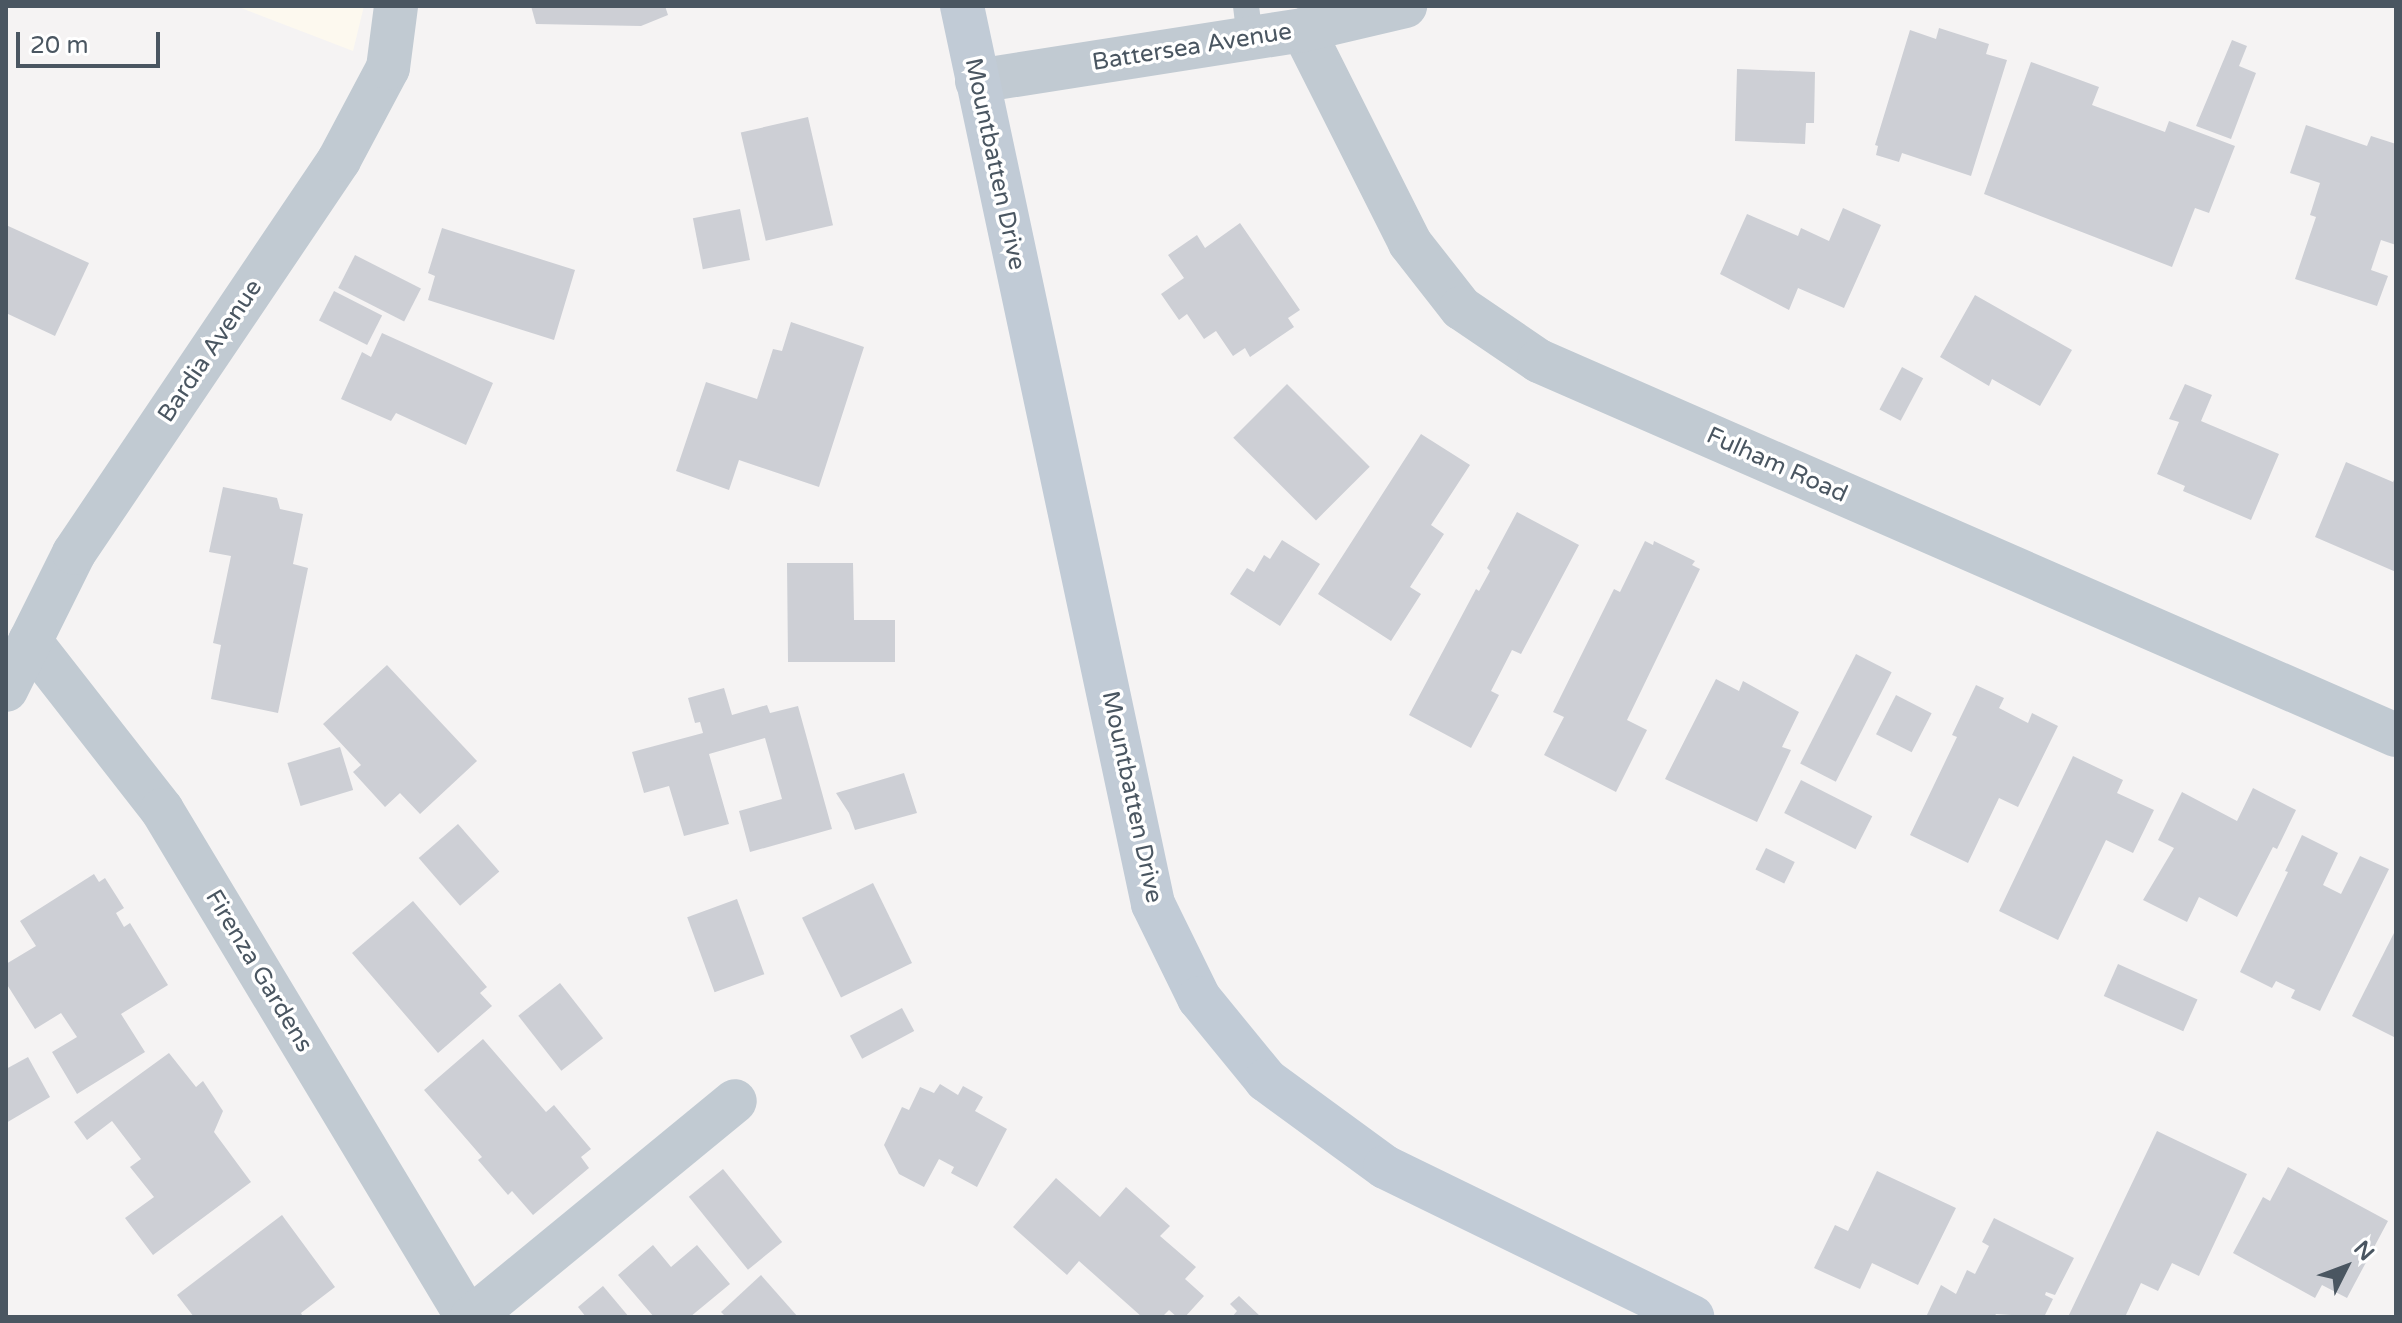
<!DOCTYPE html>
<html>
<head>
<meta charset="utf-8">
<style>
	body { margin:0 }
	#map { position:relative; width:2402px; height:1323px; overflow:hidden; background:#f5f3f3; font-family:"Varela Round",sans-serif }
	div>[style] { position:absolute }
	.commercial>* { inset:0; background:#fdf9ef }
	.building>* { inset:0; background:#cdcfd5; transform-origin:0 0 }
	.lane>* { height:26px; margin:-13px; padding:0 13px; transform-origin:13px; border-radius:13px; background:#c1cad2 }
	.street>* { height:44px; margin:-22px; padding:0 22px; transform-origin:22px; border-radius:22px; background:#c1cad2 }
	.secondary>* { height:44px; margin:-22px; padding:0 22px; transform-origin:22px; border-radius:22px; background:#c1cbd6 }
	span { translate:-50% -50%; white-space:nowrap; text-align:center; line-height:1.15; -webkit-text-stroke:7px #fff; paint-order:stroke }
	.street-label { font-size:24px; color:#4a5661 }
	.frame { position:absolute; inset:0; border:8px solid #4a5661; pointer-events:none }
	.north { position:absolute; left:2306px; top:1227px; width:80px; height:80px; -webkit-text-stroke:6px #fff; paint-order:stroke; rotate:48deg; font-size:22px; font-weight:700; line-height:32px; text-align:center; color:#4a5661 }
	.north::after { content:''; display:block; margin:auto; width:28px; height:36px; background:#4a5661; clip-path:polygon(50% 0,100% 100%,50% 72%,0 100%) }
	.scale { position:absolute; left:16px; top:32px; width:144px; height:36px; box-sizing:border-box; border:4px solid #4a5661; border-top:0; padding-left:10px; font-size:24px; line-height:28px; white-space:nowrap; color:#4a5661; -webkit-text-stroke:6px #fff; paint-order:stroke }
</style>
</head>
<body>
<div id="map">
	<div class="commercial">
		<i style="clip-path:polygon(236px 6px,364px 6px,353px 51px)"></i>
	</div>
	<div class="building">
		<i style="clip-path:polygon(531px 6px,665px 6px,668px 15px,641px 26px,536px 24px)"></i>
		<i style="clip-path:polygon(1939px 28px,1989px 44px,1986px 54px,2007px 60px,1971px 176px,1902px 153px,1899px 162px,1876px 155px,1878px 146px,1875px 145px,1910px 30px,1936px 39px)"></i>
		<i style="clip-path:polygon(2232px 40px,2247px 46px,2239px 66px,2256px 73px,2231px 139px,2196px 126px)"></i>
		<i style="clip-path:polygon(2031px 62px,2099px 87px,2092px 105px,2165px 132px,2169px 121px,2235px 146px,2209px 213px,2195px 208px,2172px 267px,1984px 194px)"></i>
		<i style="clip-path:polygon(1737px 69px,1815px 72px,1814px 123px,1806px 123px,1805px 144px,1735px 141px)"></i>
		<i style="left:808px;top:117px;width:111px;height:69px;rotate:77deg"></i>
		<i style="clip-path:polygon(2306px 125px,2367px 146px,2371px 136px,2396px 144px,2396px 245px,2381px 240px,2371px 270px,2388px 276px,2377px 306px,2295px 279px,2316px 217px,2310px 215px,2320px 183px,2290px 173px)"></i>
		<i style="clip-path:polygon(1843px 208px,1881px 225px,1844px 308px,1798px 288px,1789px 310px,1720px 274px,1747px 214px,1798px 236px,1801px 228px,1829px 241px)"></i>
		<i style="left:740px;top:209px;width:52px;height:48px;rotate:79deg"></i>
		<i style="clip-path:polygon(1240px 223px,1300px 310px,1288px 318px,1294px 327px,1250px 357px,1245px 348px,1233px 356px,1216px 331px,1204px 339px,1187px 314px,1179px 320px,1161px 294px,1184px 278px,1168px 255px,1197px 235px,1205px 248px)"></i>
		<i style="clip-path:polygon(6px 225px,89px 263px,55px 336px,6px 313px)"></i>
		<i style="clip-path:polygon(442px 228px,575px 270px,554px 340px,428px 300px,435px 276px,428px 273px)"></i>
		<i style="left:355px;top:255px;width:74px;height:37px;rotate:27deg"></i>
		<i style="left:334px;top:291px;width:54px;height:33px;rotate:27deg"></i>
		<i style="clip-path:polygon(1975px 295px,2072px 350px,2040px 406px,1992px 379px,1989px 386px,1940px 357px)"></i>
		<i style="clip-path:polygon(791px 322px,864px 347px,819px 487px,739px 460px,729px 490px,676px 471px,706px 382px,757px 399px,773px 349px,782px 351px)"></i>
		<i style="clip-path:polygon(382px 333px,493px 383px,466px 445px,396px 413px,391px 421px,341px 399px,362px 352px,371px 357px)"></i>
		<i style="left:1902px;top:367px;width:24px;height:48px;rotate:28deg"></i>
		<i style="left:1287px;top:384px;width:117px;height:76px;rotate:45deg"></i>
		<i style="clip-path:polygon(2185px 384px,2212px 395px,2201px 421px,2279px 454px,2251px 520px,2183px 491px,2185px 486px,2157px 474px,2179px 422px,2169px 419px)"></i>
		<i style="clip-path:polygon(1421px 434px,1470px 465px,1431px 525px,1444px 534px,1410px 587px,1421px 594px,1391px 641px,1318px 594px)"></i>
		<i style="clip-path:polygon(2346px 462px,2393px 482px,2396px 475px,2396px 572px,2315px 537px)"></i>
		<i style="clip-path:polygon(223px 487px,277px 498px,280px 509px,303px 514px,293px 564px,308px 568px,278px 713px,211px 699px,221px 645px,213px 643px,231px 556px,209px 552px)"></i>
		<i style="clip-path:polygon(1517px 512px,1579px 545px,1521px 654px,1512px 650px,1491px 691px,1499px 695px,1471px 748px,1409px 715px,1476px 589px,1479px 591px,1490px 571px,1487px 568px)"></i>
		<i style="clip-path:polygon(1282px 540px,1320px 564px,1280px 626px,1230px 594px,1247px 568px,1254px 572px,1264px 555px,1270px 559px)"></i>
		<i style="clip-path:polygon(1645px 541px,1653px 545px,1654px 541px,1695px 561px,1692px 565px,1700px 569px,1627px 720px,1647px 730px,1616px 792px,1544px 755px,1564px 717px,1553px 712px,1614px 589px,1620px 592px)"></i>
		<i style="clip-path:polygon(787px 563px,853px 563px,854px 620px,895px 620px,895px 662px,788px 662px)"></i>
		<i style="left:1856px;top:654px;width:40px;height:123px;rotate:27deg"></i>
		<i style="clip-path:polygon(387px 665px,477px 761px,420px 814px,400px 793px,385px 807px,353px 772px,361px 765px,323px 724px)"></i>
		<i style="clip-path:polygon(1716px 679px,1739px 691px,1743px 681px,1799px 712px,1782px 747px,1791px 750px,1757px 822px,1665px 779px)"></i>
		<i style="clip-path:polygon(1976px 685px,2004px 698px,1999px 708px,2028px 723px,2032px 713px,2058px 726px,2018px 807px,1999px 798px,1968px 863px,1910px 835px,1957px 737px,1952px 735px)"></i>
		<i style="clip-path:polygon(724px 688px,732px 715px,767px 705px,770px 713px,798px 706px,832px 829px,750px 852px,739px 811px,782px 799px,765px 738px,709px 754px,729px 824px,684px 836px,669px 786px,644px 793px,632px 752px,703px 733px,700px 722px,695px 723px,688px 698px)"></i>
		<i style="left:1896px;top:695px;width:40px;height:44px;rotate:27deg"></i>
		<i style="left:340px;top:747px;width:45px;height:55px;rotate:73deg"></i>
		<i style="clip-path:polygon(2073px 756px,2123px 780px,2117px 793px,2154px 810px,2133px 853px,2106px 840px,2058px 940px,1999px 911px)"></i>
		<i style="clip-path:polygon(904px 773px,917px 813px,855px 830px,849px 813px,836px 793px)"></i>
		<i style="left:1801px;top:780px;width:80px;height:37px;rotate:27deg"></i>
		<i style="clip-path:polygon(2253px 788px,2296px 810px,2277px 849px,2273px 847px,2237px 917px,2199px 897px,2187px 922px,2143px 900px,2174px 848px,2158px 840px,2182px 792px,2237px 821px)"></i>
		<i style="left:458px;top:824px;width:63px;height:52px;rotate:49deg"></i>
		<i style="clip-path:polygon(2302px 835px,2338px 853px,2323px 885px,2341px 894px,2360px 856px,2389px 869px,2320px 1011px,2291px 998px,2295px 990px,2276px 981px,2272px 988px,2240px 972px,2288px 872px,2285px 871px)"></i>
		<i style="left:1766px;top:848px;width:32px;height:24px;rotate:26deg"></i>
		<i style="clip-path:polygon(94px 874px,99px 882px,105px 878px,124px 908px,116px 913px,124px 927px,130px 923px,168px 985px,121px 1014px,145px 1052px,77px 1094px,52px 1052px,77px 1037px,61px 1013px,35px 1029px,6px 983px,6px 964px,36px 946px,20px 921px)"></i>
		<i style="left:873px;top:883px;width:89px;height:79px;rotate:64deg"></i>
		<i style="left:737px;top:899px;width:80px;height:53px;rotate:70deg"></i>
		<i style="clip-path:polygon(413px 901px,487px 987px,480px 993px,492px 1006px,438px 1053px,352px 953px)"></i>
		<i style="clip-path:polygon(2396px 929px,2396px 1038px,2352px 1016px)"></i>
		<i style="left:2118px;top:964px;width:87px;height:35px;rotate:24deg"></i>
		<i style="left:560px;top:983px;width:70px;height:53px;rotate:52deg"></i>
		<i style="left:902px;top:1008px;width:26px;height:59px;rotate:62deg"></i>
		<i style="clip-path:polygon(483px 1039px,546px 1112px,554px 1105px,591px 1149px,581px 1157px,589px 1168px,533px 1215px,512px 1191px,508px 1195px,478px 1160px,482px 1157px,424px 1090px)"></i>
		<i style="clip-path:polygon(169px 1053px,196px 1087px,203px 1081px,223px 1111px,214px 1132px,251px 1182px,153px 1255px,125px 1218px,154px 1197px,130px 1167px,141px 1159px,112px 1121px,87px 1140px,74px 1122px)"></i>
		<i style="clip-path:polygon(28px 1057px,50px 1097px,6px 1123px,6px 1069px)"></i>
		<i style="clip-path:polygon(940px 1084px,958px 1095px,963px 1086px,983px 1097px,975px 1111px,1007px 1129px,977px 1187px,951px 1173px,954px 1167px,939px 1159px,924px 1187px,899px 1174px,884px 1145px,902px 1107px,909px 1110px,920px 1087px,934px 1093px)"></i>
		<i style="clip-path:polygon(2157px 1131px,2247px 1174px,2199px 1276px,2172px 1263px,2158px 1291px,2141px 1283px,2125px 1317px,2068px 1317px)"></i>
		<i style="clip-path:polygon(2288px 1167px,2388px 1221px,2347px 1298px,2322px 1285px,2315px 1298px,2233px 1253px,2263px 1197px,2270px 1201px)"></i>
		<i style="left:723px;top:1169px;width:94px;height:44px;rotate:51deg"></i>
		<i style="clip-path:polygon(1877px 1171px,1956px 1208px,1918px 1285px,1872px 1263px,1860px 1289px,1814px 1268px,1835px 1225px,1848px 1231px)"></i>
		<i style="clip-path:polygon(1056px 1178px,1100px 1217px,1126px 1187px,1170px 1226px,1160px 1236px,1196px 1267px,1185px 1279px,1204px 1296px,1185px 1317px,1177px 1317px,1169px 1310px,1162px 1317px,1142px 1317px,1079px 1261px,1067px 1275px,1013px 1227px)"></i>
		<i style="clip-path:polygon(282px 1215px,335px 1287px,301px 1313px,303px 1317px,194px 1317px,177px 1295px)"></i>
		<i style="clip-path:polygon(1994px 1218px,2074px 1258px,2055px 1295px,2046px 1292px,2045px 1295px,2053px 1299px,2044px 1317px,1996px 1314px,1994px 1317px,1926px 1317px,1941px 1285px,1956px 1294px,1967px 1270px,1975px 1274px,1989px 1246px,1982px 1242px)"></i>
		<i style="clip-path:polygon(653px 1245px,671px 1267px,697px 1245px,730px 1284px,690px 1317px,654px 1317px,618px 1275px)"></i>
		<i style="clip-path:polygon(761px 1275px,798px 1317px,726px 1317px,721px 1312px)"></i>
		<i style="clip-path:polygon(603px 1286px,629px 1317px,586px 1317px,578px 1307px)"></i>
		<i style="clip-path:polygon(1239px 1296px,1261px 1317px,1232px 1317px,1237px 1311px,1230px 1304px)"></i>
	</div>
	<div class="lane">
		<i style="left:1246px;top:6px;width:32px;rotate:83deg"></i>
	</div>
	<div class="street">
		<i style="left:1303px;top:30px;width:238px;rotate:63.3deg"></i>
		<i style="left:1410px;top:243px;width:83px;rotate:51.9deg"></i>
		<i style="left:1461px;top:308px;width:94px;rotate:34.2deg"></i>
		<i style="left:1539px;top:361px;width:935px;rotate:23.58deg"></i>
		<i style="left:977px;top:81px;width:330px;rotate:-8.9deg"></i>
		<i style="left:1303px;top:30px;width:105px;rotate:-13.2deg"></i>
		<i style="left:30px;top:641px;width:214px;rotate:52deg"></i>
		<i style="left:162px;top:810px;width:592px;rotate:58.97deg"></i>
		<i style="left:6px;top:690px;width:153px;rotate:-63.6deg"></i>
		<i style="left:74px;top:553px;width:474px;rotate:-56deg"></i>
		<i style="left:339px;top:160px;width:104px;rotate:-62deg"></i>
		<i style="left:388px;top:68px;width:63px;rotate:-82.6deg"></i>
		<i style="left:472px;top:1317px;width:340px;rotate:-39.4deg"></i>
	</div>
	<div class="secondary">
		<i style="left:962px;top:6px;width:918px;rotate:77.99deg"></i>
		<i style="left:1153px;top:904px;width:105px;rotate:63.9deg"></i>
		<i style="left:1199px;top:998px;width:106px;rotate:50.7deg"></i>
		<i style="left:1266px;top:1080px;width:147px;rotate:36.2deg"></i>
		<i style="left:1385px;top:1167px;width:342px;rotate:26deg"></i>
	</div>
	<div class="street-label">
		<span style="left:1192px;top:47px;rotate:-9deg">Battersea Avenue</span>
		<span style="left:995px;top:164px;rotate:78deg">Mountbatten Drive</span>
		<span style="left:210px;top:351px;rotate:-56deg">Bardia Avenue</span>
		<span style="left:1777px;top:465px;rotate:24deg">Fulham Road</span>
		<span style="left:1132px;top:797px;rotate:78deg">Mountbatten Drive</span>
		<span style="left:259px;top:971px;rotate:59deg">Firenza Gardens</span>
	</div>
	<div class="frame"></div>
	<div class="north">N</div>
	<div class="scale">20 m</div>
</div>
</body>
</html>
